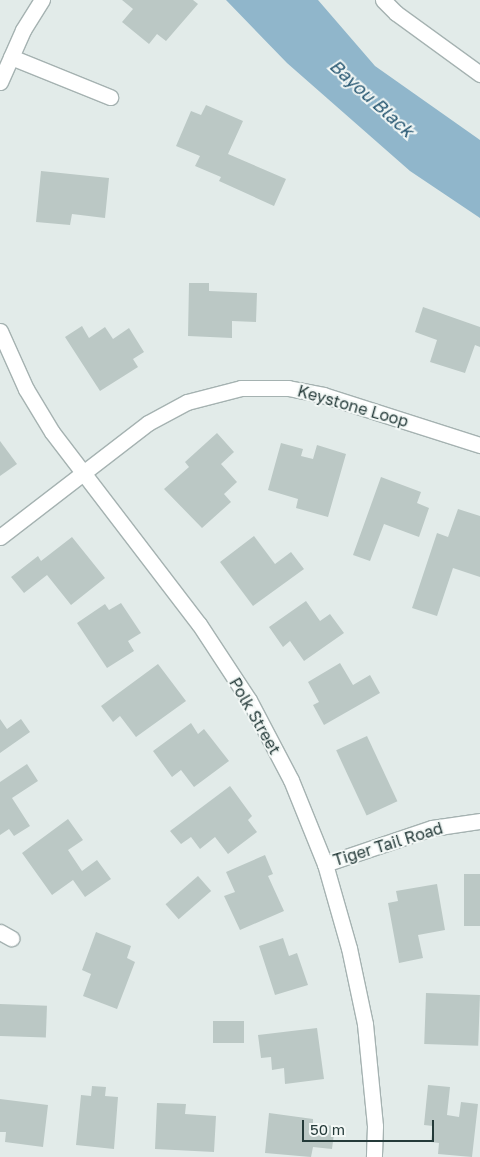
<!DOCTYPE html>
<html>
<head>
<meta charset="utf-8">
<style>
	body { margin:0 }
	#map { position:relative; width:480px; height:1157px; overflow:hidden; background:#e2ebe9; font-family:"Golos Text",sans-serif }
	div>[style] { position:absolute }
	.water>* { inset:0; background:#90b6cb }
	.building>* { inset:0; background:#bbc8c5; transform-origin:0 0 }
	.roads { filter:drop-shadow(1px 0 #a5b2b1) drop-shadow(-1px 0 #a5b2b1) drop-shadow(0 1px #a5b2b1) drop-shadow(0 -1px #a5b2b1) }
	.minor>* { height:15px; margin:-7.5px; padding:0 7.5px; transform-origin:7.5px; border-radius:7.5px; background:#fff }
	.secondary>* { height:15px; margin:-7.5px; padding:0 7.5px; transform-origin:7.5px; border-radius:7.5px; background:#fff }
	span { translate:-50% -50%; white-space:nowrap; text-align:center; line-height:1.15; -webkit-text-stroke:4px #f3f8f6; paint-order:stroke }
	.street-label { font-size:16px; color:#243a39 }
	.water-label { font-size:18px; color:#245570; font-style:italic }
	.scale { position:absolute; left:302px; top:1120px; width:132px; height:22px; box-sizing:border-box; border:2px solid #243a39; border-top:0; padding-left:6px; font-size:15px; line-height:18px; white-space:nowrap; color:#243a39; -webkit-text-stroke:4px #f3f8f6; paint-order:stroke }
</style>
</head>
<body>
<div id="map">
	<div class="water">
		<i style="clip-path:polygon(226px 0,318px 0,375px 66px,480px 140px,480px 218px,410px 171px,287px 63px)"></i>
	</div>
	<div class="building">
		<i style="clip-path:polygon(122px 0,193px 0,198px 4px,166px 41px,157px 34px,149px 44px,122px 22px,133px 9px)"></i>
		<i style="clip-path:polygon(206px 105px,243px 121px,228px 154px,286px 179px,274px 206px,219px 181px,221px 177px,195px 166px,200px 156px,176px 146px,191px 111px,201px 115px)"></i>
		<i style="clip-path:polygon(41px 171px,109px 178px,105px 218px,72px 214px,70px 225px,36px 222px)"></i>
		<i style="clip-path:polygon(189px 283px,209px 283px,209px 291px,257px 293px,256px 322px,232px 321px,232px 338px,188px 336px)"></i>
		<i style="clip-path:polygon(423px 307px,480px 327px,480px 347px,475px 345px,465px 373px,430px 362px,437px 340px,415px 332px)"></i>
		<i style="clip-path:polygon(82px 326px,89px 338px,105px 327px,113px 339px,129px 328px,144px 352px,133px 359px,138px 367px,100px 391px,65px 337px)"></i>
		<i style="clip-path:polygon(217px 433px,234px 452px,221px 464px,237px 482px,224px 494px,231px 502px,202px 528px,164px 489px,189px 467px,185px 462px)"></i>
		<i style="clip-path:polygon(0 441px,17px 464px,0 476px)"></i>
		<i style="clip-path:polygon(281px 443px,303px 449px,301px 456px,313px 459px,317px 445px,346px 454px,328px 517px,296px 508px,298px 499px,268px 490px)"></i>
		<i style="clip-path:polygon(381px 477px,421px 492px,417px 503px,429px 508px,419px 537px,384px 524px,370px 561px,353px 555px)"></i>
		<i style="clip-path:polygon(458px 509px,480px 516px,480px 577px,453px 568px,437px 616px,412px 608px,437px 533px,448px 537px)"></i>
		<i style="clip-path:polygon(254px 536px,275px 564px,291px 552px,304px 569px,253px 606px,220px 562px)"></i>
		<i style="clip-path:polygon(72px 537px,105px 578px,71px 605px,47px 575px,24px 593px,11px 577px,38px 556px,41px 561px)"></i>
		<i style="clip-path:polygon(306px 601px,320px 621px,330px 614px,344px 633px,304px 661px,290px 641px,283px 647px,269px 627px)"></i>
		<i style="clip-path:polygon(121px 603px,141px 633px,128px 641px,134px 651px,107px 668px,77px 623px,105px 604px,109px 610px)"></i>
		<i style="clip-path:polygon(340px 663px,353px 685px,370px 675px,380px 693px,324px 725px,313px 705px,319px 702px,308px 682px)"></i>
		<i style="clip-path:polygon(158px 664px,186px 701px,136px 737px,120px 716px,113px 722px,101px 706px)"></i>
		<i style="clip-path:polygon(0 719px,7px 729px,21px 719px,30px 732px,0 753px)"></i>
		<i style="clip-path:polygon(191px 723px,198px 734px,204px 729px,229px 761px,194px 787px,181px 770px,172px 777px,153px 751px)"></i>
		<i style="left:367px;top:736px;width:72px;height:34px;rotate:65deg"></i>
		<i style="clip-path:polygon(27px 764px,38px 781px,12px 798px,30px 826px,14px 836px,9px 829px,0 835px,0 782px)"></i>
		<i style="clip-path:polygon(230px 786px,252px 816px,248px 820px,257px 832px,228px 854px,215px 837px,200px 849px,191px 837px,181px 844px,170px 831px)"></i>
		<i style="clip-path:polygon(68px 819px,83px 840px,68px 850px,82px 871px,97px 860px,111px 879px,85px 897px,73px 880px,52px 895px,22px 853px)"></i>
		<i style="clip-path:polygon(265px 855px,273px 874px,268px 876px,284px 911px,240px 930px,224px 896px,235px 892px,226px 872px)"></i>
		<i style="left:464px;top:874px;width:16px;height:52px"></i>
		<i style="left:198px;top:876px;width:20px;height:43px;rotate:49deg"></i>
		<i style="clip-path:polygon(437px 884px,445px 930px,418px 935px,423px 958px,399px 963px,388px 903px,398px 901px,396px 891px)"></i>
		<i style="clip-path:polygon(96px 932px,131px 946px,127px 958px,135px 962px,117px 1009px,83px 996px,91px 974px,82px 970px)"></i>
		<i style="clip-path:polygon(283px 938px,289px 956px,297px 953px,308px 985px,275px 995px,259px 946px)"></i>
		<i style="left:426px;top:993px;width:54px;height:51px;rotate:2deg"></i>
		<i style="left:0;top:1004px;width:47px;height:32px;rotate:2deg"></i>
		<i style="left:213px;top:1021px;width:31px;height:22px"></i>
		<i style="clip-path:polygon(317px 1028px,324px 1079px,285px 1084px,284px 1068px,272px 1070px,271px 1057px,261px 1058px,258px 1035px)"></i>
		<i style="clip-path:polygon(428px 1085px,450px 1087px,447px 1115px,459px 1117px,461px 1102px,478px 1104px,472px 1157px,438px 1154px,439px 1143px,431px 1142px,433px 1126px,424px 1125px)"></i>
		<i style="clip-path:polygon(92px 1086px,106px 1087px,105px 1096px,118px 1097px,114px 1149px,76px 1145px,81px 1095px,91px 1096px)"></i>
		<i style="clip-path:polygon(0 1099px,48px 1105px,43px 1147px,5px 1142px,6px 1132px,0 1132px)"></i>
		<i style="clip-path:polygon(157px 1103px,186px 1104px,185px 1114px,216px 1116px,214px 1152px,155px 1149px)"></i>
		<i style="clip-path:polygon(269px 1113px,313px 1119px,313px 1124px,335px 1126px,332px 1149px,313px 1147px,311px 1157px,265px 1153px)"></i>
	</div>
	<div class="roads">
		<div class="minor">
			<i style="left:11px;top:57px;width:107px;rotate:22deg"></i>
			<i style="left:0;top:82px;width:57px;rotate:-66.1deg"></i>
			<i style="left:23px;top:30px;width:36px;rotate:-58deg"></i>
			<i style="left:0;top:331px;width:64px;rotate:65.9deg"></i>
			<i style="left:26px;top:389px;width:50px;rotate:58.8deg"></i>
			<i style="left:52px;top:432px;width:242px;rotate:52.6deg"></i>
			<i style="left:199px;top:624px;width:91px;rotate:56.7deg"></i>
			<i style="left:249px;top:700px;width:90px;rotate:62.3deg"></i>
			<i style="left:291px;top:780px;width:91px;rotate:68deg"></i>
			<i style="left:325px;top:864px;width:87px;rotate:74.1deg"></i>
			<i style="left:349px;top:948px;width:78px;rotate:78.1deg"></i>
			<i style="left:365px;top:1024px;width:102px;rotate:84.4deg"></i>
			<i style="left:375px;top:1126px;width:31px;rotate:92deg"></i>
			<i style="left:0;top:537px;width:187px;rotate:-37.6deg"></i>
			<i style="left:148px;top:423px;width:44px;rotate:-28.3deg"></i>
			<i style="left:187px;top:402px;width:56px;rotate:-14.5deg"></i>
			<i style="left:241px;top:388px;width:47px"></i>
			<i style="left:288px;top:388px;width:36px;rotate:11deg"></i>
			<i style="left:323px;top:395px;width:165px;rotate:17.7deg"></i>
			<i style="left:325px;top:864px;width:113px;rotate:-18.6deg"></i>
			<i style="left:432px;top:828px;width:49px;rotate:-8.3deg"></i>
			<i style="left:0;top:932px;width:13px;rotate:29deg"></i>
		</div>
		<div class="secondary">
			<i style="left:383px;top:0;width:18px;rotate:45deg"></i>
			<i style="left:396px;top:13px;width:104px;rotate:36deg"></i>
		</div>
	</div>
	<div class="street-label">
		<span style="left:353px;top:406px;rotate:16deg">Keystone Loop</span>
		<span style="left:255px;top:716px;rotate:60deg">Polk Street</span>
		<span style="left:388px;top:844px;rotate:-17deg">Tiger Tail Road</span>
	</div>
	<div class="water-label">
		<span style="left:372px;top:98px;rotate:42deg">Bayou Black</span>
	</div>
	<div class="scale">50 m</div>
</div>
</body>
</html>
